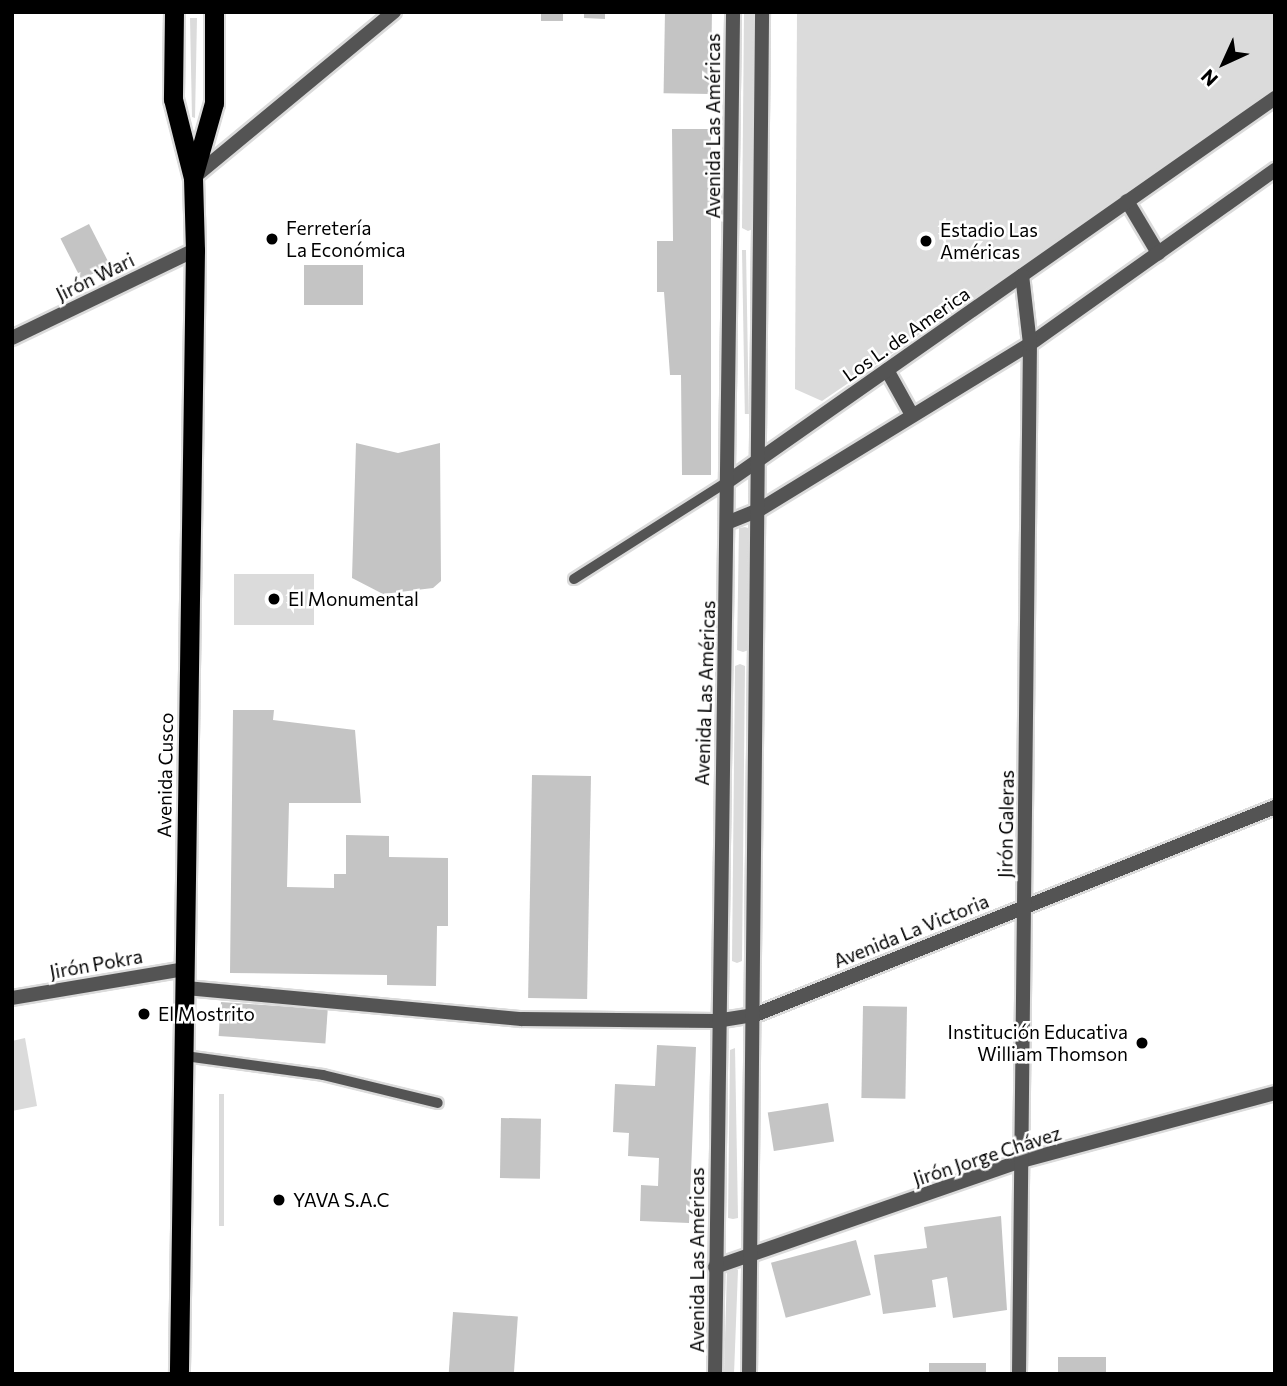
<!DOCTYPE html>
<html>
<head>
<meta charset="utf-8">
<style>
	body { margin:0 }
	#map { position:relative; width:1287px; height:1386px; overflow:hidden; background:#fff; font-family:Commissioner,sans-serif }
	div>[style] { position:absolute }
	.green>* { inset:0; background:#dbdbdb; transform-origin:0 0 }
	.building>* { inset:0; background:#c4c4c4; transform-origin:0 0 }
	.roads { filter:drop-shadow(2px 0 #dbdbdb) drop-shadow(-2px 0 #dbdbdb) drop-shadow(0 2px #dbdbdb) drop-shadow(0 -2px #dbdbdb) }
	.service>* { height:10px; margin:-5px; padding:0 5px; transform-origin:5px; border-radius:5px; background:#545454 }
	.minor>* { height:14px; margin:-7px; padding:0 7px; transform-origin:7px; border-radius:7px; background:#545454 }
	.trunk>* { height:19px; margin:-9.5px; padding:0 9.5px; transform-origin:9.5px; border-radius:9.5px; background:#000 }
	.dots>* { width:19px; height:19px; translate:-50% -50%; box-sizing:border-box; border:4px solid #fff; border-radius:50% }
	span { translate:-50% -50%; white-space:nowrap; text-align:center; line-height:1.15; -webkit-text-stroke:5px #fff; paint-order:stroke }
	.street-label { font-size:19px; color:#000 }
	.poi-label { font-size:19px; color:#000 }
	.left { translate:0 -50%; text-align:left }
	.right { translate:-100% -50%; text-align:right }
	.frame { position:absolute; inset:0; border:14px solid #000; pointer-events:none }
	.north { position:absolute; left:1189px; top:28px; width:70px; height:70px; -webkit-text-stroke:5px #fff; paint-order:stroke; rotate:225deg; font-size:19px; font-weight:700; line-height:28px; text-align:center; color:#000 }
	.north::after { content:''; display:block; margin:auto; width:24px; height:32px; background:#000; clip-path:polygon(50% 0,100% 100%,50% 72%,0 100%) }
</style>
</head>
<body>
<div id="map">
	<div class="green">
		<i style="clip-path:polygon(744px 12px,755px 12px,753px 229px,748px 231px,742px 228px)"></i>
		<i style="clip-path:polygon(797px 12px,1275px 12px,1275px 92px,822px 401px,795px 389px)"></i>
		<i style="clip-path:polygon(190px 18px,197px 18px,195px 118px,192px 117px)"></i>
		<i style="left:746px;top:250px;width:164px;height:4px;rotate:89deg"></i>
		<i style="clip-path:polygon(745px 527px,751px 529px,749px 650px,743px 652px,737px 650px,739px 528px)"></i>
		<i style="left:234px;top:574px;width:80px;height:51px"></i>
		<i style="clip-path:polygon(740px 664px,745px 666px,742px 961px,737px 963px,732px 961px,735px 666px)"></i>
		<i style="clip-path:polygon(25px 1038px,37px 1106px,12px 1111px,12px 1041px)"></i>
		<i style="clip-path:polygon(735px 1048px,738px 1218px,733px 1219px,728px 1218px,730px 1050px)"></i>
		<i style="left:219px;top:1094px;width:5px;height:132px"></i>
		<i style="clip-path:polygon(733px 1268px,738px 1270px,734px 1374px,724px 1374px,727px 1270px)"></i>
	</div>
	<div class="building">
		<i style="left:541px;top:12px;width:22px;height:9px"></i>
		<i style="clip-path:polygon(584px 12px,605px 12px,605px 19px,584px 18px)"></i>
		<i style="left:712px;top:12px;width:82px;height:47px;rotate:91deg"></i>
		<i style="clip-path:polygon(672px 129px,711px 129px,711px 475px,682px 475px,681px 375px,670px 375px,664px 292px,657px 292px,657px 241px,673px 241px)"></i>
		<i style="left:89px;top:224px;width:46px;height:32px;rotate:63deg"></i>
		<i style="left:304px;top:265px;width:59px;height:40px"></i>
		<i style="clip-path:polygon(356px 443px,398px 453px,440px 443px,441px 581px,433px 588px,383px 594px,352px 578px)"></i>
		<i style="clip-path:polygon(233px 710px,274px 710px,273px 720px,355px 730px,361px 803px,289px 803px,287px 887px,334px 888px,334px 874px,346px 874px,346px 835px,389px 836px,389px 857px,448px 858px,448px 926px,437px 926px,436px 986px,387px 985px,387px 975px,230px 973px)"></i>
		<i style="left:532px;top:775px;width:59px;height:223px;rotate:1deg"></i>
		<i style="left:221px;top:1002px;width:107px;height:34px;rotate:4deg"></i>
		<i style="left:863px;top:1006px;width:44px;height:92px;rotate:1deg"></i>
		<i style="clip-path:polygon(657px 1045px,696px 1047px,689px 1223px,640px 1221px,641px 1185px,658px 1186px,659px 1158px,628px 1156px,629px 1133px,613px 1132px,615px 1084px,655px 1086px)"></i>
		<i style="left:828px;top:1103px;width:39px;height:61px;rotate:81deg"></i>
		<i style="left:501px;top:1118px;width:40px;height:60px;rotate:1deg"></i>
		<i style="clip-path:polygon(1001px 1216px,1007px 1310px,953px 1318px,947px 1277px,932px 1280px,936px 1307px,883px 1314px,874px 1255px,927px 1248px,924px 1227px)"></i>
		<i style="left:856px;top:1240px;width:57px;height:88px;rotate:75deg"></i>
		<i style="left:453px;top:1312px;width:65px;height:62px;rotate:4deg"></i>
		<i style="left:1106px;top:1357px;width:17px;height:48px;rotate:90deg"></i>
		<i style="left:929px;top:1363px;width:57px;height:11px"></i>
	</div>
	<div class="roads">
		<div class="service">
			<i style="left:574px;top:579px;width:185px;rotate:-32.4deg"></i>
			<i style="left:185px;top:1056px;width:139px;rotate:7.8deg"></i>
			<i style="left:323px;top:1075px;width:118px;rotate:13.7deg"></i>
		</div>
		<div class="minor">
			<i style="left:193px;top:178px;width:261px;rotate:-39.6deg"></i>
			<i style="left:1127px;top:201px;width:61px;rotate:59.2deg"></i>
			<i style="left:12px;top:338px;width:203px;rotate:-25.7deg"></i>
			<i style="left:887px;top:370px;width:51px;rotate:60.9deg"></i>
			<i style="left:730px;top:480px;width:666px;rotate:-35.03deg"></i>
			<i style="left:729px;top:522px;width:32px;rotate:-22deg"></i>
			<i style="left:759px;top:510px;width:318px;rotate:-31.5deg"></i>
			<i style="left:1030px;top:344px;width:301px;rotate:-35.4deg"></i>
			<i style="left:186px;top:988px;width:337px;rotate:5.3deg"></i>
			<i style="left:522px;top:1019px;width:194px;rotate:0.6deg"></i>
			<i style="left:716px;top:1021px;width:39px;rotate:-9deg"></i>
			<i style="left:755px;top:1015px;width:560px;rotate:-21.8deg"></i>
			<i style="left:12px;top:998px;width:175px;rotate:-9.5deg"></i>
			<i style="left:715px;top:1267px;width:321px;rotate:-19.1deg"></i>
			<i style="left:1018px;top:1162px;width:266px;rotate:-15deg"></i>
			<i style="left:715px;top:1374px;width:1362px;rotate:-89.24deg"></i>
			<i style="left:749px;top:1374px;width:1362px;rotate:-89.45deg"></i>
			<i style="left:1019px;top:1374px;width:1030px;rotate:-89.39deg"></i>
			<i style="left:1030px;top:344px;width:69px;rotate:-96.6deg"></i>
		</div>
		<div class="trunk">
			<i style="left:174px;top:12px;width:87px;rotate:90.7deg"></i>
			<i style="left:173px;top:99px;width:81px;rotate:75.8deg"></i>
			<i style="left:193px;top:178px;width:72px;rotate:88.4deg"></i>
			<i style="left:195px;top:250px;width:1124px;rotate:90.82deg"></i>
			<i style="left:193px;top:177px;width:77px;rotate:-74.2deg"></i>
			<i style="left:214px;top:103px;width:91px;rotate:-90deg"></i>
		</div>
	</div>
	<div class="dots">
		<i style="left:272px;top:239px;background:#000"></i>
		<i style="left:926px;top:241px;background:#000"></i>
		<i style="left:274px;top:599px;background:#000"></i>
		<i style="left:144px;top:1014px;background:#000"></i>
		<i style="left:1142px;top:1043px;background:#000"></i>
		<i style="left:279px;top:1200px;background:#000"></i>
	</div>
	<div class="street-label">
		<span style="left:713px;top:126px;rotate:-90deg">Avenida Las Américas</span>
		<span style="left:95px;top:277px;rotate:-26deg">Jirón Wari</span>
		<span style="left:906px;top:334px;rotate:-35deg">Los L. de America</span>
		<span style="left:705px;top:693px;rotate:-88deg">Avenida Las Américas</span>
		<span style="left:165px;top:775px;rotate:-89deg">Avenida Cusco</span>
		<span style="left:1006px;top:824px;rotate:-89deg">Jirón Galeras</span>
		<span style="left:911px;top:931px;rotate:-22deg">Avenida La Victoria</span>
		<span style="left:96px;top:964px;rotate:-10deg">Jirón Pokra</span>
		<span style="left:987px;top:1156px;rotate:-18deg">Jirón Jorge Chávez</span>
		<span style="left:697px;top:1260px;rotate:-90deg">Avenida Las Américas</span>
	</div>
	<div class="poi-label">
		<span class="left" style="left:286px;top:239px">Ferretería<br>La Económica</span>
		<span class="left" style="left:940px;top:241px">Estadio Las<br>Américas</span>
		<span class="left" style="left:288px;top:599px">El Monumental</span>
		<span class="left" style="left:158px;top:1014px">El Mostrito</span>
		<span class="right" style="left:1128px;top:1043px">Institución Educativa<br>William Thomson</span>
		<span class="left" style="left:293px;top:1200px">YAVA S.A.C</span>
	</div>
	<div class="frame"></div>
	<div class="north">N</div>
</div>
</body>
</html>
